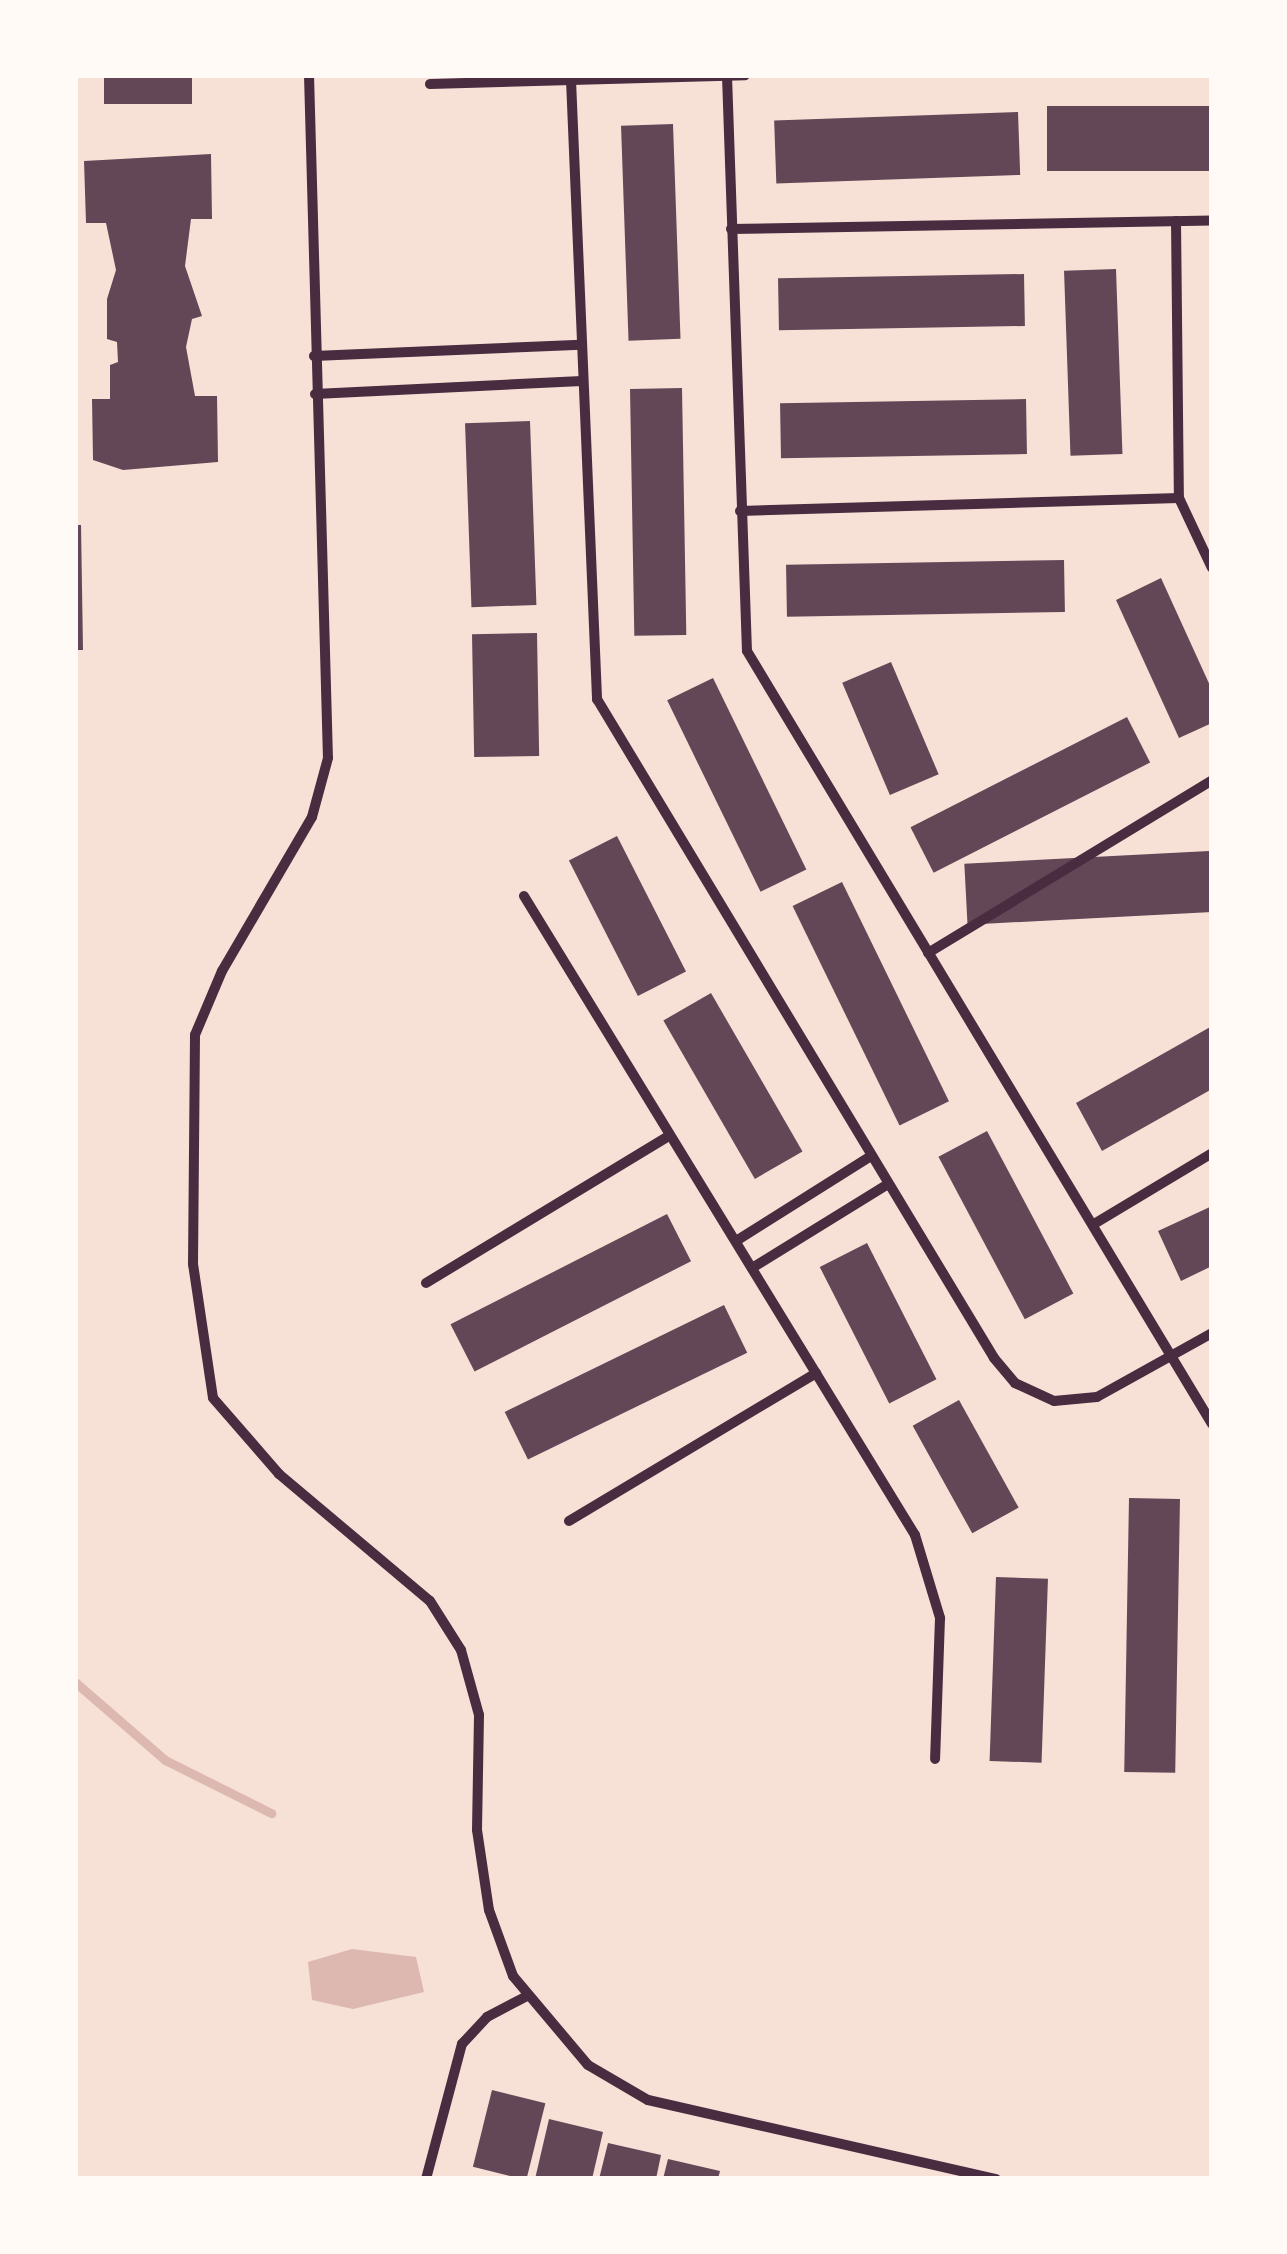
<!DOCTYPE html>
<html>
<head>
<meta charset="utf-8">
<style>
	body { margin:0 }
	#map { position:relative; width:1287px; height:2254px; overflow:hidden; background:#f7e1d7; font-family:"IBM Plex Serif",serif }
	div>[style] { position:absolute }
	.water>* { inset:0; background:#dcb8b0 }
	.stream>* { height:9px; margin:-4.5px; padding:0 4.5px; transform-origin:4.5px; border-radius:4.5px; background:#dcb8b0 }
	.building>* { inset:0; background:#644757; transform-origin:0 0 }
	.minor>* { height:10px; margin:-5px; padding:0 5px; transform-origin:5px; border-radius:5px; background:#4a2c40 }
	span { translate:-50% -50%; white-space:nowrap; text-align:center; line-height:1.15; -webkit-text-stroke:10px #fffaf5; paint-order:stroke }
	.frame { position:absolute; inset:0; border:78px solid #fffaf5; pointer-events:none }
</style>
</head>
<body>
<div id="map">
	<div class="water">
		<i style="clip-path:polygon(352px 1949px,416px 1957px,424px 1992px,353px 2009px,312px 2000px,308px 1962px)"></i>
	</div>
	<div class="stream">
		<i style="left:75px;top:1682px;width:119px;rotate:40.9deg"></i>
		<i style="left:165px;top:1760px;width:119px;rotate:26.6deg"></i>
	</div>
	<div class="building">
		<i style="left:104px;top:75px;width:88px;height:29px"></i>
		<i style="left:1212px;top:106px;width:65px;height:165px;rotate:90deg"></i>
		<i style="left:1018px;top:112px;width:63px;height:244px;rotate:88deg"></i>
		<i style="left:673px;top:124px;width:215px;height:52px;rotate:88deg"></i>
		<i style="clip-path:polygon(211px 154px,212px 219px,191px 219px,185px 266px,202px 316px,192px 319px,186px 347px,195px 396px,217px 396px,218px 462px,123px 470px,93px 460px,92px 399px,110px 399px,110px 365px,118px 362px,117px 342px,107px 339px,107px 299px,116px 270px,106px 223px,86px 223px,84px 161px)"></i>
		<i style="left:1116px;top:269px;width:185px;height:52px;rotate:88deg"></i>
		<i style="left:1024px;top:274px;width:52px;height:246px;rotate:89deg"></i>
		<i style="left:682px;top:388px;width:247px;height:52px;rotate:89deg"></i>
		<i style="left:1026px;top:399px;width:55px;height:246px;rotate:89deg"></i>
		<i style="left:530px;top:421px;width:184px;height:65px;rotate:88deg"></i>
		<i style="clip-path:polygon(75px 525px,81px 525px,83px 650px,75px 650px)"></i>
		<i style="left:1064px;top:560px;width:52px;height:278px;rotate:89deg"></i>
		<i style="clip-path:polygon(1161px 578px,1212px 690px,1212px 723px,1179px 738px,1116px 600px)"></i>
		<i style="left:537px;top:633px;width:123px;height:65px;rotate:89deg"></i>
		<i style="left:891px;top:662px;width:122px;height:53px;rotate:67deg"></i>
		<i style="left:713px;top:678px;width:213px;height:51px;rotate:64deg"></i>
		<i style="left:1127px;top:717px;width:51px;height:243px;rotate:63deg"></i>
		<i style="left:617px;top:836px;width:152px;height:54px;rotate:63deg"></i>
		<i style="left:1209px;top:851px;width:61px;height:245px;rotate:87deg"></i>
		<i style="left:842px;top:882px;width:244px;height:55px;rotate:64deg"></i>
		<i style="left:711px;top:993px;width:183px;height:55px;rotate:60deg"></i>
		<i style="clip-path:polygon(1212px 1026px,1212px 1089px,1102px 1151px,1076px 1103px)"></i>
		<i style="left:987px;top:1131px;width:184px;height:55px;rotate:62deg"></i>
		<i style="clip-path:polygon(1212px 1206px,1212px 1266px,1181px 1281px,1158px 1231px)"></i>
		<i style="left:667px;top:1214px;width:53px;height:243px;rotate:63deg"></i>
		<i style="left:867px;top:1243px;width:153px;height:53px;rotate:63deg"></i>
		<i style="left:724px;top:1305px;width:53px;height:244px;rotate:64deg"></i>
		<i style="left:959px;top:1400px;width:123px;height:53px;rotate:61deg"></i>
		<i style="left:1129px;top:1498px;width:51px;height:274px;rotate:1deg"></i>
		<i style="left:996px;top:1577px;width:52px;height:184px;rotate:2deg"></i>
		<i style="left:492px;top:2090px;width:55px;height:79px;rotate:14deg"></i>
		<i style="clip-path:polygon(549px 2119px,603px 2132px,592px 2179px,535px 2179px)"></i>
		<i style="clip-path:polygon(608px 2143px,661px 2155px,656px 2179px,599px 2179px)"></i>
		<i style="clip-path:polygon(668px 2159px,720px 2171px,718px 2179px,663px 2179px)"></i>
	</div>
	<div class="minor">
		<i style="left:309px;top:75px;width:683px;rotate:88.41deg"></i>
		<i style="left:328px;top:758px;width:61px;rotate:105.2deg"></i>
		<i style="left:312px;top:817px;width:178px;rotate:120.3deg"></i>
		<i style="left:222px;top:971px;width:69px;rotate:112.9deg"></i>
		<i style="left:195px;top:1035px;width:229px;rotate:90.5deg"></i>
		<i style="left:193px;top:1264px;width:135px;rotate:81.5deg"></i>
		<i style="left:213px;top:1398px;width:101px;rotate:49deg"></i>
		<i style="left:279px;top:1474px;width:197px;rotate:40.1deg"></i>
		<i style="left:430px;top:1601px;width:58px;rotate:57.7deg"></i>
		<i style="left:461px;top:1650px;width:67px;rotate:74.5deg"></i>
		<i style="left:479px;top:1715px;width:115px;rotate:91deg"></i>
		<i style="left:477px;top:1830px;width:81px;rotate:81.5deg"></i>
		<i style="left:489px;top:1910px;width:70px;rotate:70deg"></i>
		<i style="left:513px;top:1976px;width:116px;rotate:49.9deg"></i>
		<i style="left:588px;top:2065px;width:69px;rotate:30.3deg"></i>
		<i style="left:648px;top:2100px;width:357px;rotate:12.8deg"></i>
		<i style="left:727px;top:76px;width:575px;rotate:88.01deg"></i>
		<i style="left:747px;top:651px;width:902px;rotate:58.97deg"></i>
		<i style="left:571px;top:80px;width:620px;rotate:87.59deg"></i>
		<i style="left:597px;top:699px;width:769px;rotate:58.93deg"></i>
		<i style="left:994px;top:1358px;width:33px;rotate:50deg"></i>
		<i style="left:1015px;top:1383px;width:43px;rotate:24.8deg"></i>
		<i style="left:1054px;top:1401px;width:43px;rotate:-5.3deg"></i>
		<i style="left:1097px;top:1397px;width:132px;rotate:-29.1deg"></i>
		<i style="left:430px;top:84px;width:315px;rotate:-1.6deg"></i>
		<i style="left:1176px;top:221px;width:277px;rotate:89.4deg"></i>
		<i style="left:1179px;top:498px;width:77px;rotate:64.8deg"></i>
		<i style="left:731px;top:229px;width:481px;rotate:-1deg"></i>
		<i style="left:314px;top:356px;width:267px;rotate:-2.4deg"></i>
		<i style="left:315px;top:394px;width:267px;rotate:-2.8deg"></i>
		<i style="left:740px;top:511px;width:439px;rotate:-1.7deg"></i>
		<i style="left:524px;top:896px;width:749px;rotate:58.54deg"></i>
		<i style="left:915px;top:1535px;width:87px;rotate:73.2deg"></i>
		<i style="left:940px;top:1618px;width:141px;rotate:92deg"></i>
		<i style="left:928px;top:953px;width:333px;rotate:-31.3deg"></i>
		<i style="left:1094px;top:1224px;width:138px;rotate:-31deg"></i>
		<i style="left:736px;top:1241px;width:160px;rotate:-32.2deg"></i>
		<i style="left:752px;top:1268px;width:160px;rotate:-31.7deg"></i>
		<i style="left:426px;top:1283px;width:285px;rotate:-31.2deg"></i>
		<i style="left:569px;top:1521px;width:288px;rotate:-30.9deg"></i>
		<i style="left:426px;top:2179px;width:140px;rotate:-75.1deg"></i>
		<i style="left:462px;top:2044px;width:37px;rotate:-47deg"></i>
		<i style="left:487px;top:2017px;width:45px;rotate:-27.7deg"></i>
	</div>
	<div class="frame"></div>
</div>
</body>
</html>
